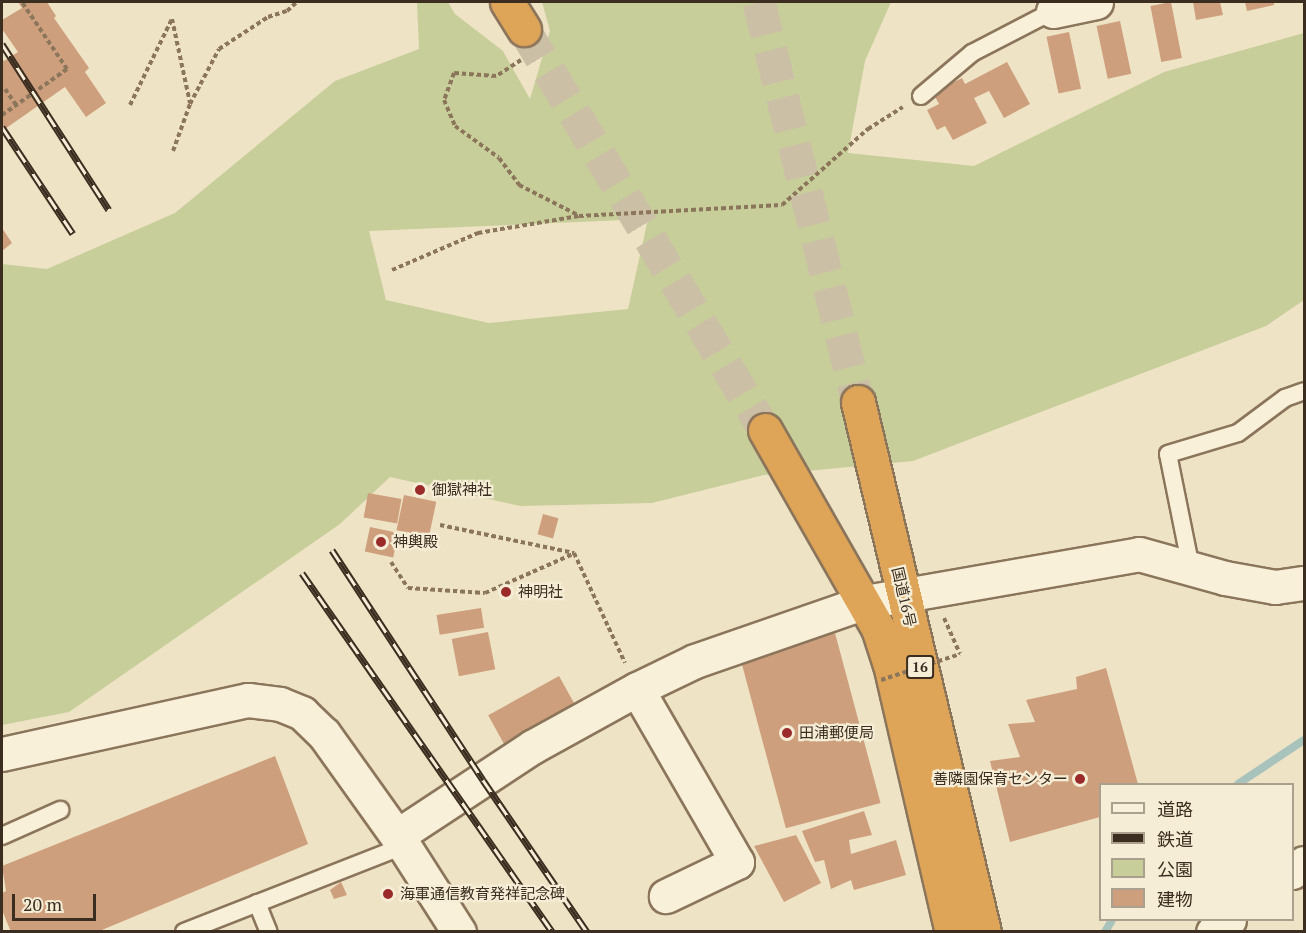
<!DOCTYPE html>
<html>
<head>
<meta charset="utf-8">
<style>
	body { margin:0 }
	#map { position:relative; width:1306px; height:933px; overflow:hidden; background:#efe3c6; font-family:"PT Serif","Noto Sans JP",serif }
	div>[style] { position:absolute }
	.green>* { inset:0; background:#c7ce9a }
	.stream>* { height:8px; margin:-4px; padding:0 4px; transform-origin:4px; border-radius:4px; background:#a8c3bb }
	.building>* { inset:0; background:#cd9f7c; transform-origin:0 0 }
	.highway-tunnel>* { height:33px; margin-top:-16.5px; transform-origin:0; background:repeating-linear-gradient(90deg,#cbbfa5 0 33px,transparent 0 49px) }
	.path>* { height:4px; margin-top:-2px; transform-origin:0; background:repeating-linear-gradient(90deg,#8b755b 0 4.5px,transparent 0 7.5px) }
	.roads { filter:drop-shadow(2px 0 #8b755b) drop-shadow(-2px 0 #8b755b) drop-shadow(0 2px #8b755b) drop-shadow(0 -2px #8b755b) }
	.lane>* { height:16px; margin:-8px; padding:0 8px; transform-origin:8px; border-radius:8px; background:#f9f0da }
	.street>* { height:33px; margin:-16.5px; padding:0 16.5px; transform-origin:16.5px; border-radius:16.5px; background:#f9f0da }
	.secondary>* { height:33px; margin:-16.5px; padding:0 16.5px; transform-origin:16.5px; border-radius:16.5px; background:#f9f0da }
	.highway>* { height:33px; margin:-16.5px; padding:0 16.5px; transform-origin:16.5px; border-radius:16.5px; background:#dea457 }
	.rail>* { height:7px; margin-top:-3.5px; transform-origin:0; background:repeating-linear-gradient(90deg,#f6edd6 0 14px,#3b2d1f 0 28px); box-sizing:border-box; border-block:2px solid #3b2d1f }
	.path-bridge>* { height:4px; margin-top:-2px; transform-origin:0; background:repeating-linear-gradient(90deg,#8b755b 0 4.5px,transparent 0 7.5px) }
	.dots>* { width:16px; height:16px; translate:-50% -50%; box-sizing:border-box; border:3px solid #f6edd6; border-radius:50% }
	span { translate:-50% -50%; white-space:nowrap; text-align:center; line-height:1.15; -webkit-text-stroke:4.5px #f6edd6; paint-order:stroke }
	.shield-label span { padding:2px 4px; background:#f6edd6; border:2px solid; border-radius:4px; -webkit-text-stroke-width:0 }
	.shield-label { font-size:14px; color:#3b2d1f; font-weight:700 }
	.poi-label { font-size:15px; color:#3b2d1f }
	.left { translate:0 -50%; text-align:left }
	.right { translate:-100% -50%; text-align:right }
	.street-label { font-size:15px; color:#3b2d1f }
	.frame { position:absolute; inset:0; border:3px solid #3b2d1f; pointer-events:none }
	.legend { position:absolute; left:1099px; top:783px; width:195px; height:138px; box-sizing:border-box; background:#f6edd6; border:2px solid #aba08d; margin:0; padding:8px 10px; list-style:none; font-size:18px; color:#3b2d1f }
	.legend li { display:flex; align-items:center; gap:12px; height:30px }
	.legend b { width:30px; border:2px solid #aba08d }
	.scale { position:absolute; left:12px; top:894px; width:84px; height:27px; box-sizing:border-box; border:3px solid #3b2d1f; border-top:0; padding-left:8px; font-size:18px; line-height:21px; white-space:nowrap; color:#3b2d1f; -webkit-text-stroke:4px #f6edd6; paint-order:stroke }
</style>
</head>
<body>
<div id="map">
	<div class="green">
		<i style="clip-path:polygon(evenodd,417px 2px,448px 2px,455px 14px,503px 51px,530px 99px,550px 31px,542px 2px,891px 2px,865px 61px,848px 153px,974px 166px,1164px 72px,1304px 33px,1304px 300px,1266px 326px,913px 461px,764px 475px,652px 503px,520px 506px,390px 477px,340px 524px,69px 712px,2px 725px,2px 264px,47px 269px,175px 213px,335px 81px,419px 49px,417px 2px,648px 219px,628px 309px,489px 323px,386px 300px,369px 231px,648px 219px)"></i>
	</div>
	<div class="stream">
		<i style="left:1238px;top:784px;width:79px;rotate:-33.7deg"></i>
		<i style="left:1105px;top:932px;width:14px;rotate:-60deg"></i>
	</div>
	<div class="building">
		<i style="clip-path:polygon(18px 2px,47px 2px,56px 16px,54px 18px,89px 68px,85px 72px,106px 103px,86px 117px,65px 87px,2px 131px,2px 59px,4px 61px,18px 52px,2px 29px,2px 20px,22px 8px)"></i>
		<i style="left:1171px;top:2px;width:57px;height:21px;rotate:79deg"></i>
		<i style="clip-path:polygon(1193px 2px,1220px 2px,1223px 15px,1196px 20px)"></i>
		<i style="clip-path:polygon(1245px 2px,1274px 2px,1274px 5px,1247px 11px)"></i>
		<i style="left:1120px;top:21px;width:54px;height:24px;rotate:78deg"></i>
		<i style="left:1069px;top:32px;width:58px;height:23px;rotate:78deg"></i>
		<i style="clip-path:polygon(1007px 62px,1030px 104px,1004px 118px,989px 91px,974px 98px,987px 123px,953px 140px,945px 126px,937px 130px,927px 110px,939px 104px,933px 93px,962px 78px,965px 84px)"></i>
		<i style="clip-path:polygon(2px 228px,12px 243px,2px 251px)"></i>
		<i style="left:368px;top:493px;width:34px;height:25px;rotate:10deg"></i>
		<i style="left:404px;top:495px;width:33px;height:36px;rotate:12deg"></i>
		<i style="left:543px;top:514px;width:16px;height:21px;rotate:15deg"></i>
		<i style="left:370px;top:527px;width:29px;height:25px;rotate:12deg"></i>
		<i style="left:481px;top:608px;width:20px;height:45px;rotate:81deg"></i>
		<i style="left:488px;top:632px;width:38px;height:37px;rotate:79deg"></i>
		<i style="left:835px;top:633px;width:176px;height:98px;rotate:75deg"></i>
		<i style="clip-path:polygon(1106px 668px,1138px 784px,1100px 784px,1100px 817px,1010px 842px,990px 761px,1020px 757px,1008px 724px,1035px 722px,1026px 700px,1077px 689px,1076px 677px)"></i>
		<i style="left:559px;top:676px;width:39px;height:81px;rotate:61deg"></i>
		<i style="clip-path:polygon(275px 756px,308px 844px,97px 932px,11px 932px,2px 910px,2px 893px,6px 891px,2px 866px)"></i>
		<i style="clip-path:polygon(864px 811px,872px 835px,849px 840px,851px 854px,896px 840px,906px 875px,854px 890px,851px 880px,831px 889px,824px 860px,815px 862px,802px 831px)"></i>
		<i style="clip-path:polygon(796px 835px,821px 883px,784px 902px,754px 846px)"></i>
		<i style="clip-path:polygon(341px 882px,347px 895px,334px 899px,330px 890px)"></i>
	</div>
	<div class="highway-tunnel">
		<i style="left:759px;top:2px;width:412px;rotate:76.1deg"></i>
		<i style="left:524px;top:29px;width:468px;rotate:59deg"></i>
	</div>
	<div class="path">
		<i style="left:521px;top:60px;width:30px;rotate:147deg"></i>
		<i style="left:496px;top:76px;width:42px;rotate:-175.9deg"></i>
		<i style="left:454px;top:73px;width:29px;rotate:110deg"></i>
		<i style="left:444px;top:100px;width:28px;rotate:67deg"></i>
		<i style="left:455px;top:126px;width:54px;rotate:36deg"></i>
		<i style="left:499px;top:158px;width:34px;rotate:53deg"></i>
		<i style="left:519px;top:185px;width:66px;rotate:27deg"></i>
		<i style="left:5px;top:89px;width:19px;rotate:55deg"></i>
		<i style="left:130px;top:105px;width:96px;rotate:-64deg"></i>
		<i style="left:172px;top:19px;width:86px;rotate:77.9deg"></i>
		<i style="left:2px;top:115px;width:80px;rotate:-35.3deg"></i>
		<i style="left:67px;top:69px;width:81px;rotate:-123.9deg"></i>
		<i style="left:173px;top:151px;width:50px;rotate:-70.1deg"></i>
		<i style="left:190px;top:104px;width:62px;rotate:-62.2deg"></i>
		<i style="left:219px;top:49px;width:59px;rotate:-33.1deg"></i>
		<i style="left:268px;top:17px;width:20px;rotate:-18deg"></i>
		<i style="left:287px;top:11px;width:13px;rotate:-42deg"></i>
		<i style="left:392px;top:270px;width:94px;rotate:-23.3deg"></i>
		<i style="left:478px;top:233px;width:102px;rotate:-9.6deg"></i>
		<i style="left:579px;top:216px;width:203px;rotate:-3.1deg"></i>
		<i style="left:782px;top:205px;width:115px;rotate:-41.5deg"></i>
		<i style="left:868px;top:129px;width:41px;rotate:-32.2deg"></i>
		<i style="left:440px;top:525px;width:137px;rotate:11.8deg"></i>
		<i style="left:574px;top:553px;width:121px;rotate:65.1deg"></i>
		<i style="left:391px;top:562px;width:31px;rotate:57deg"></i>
		<i style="left:408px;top:588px;width:77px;rotate:3.7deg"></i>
		<i style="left:485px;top:593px;width:96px;rotate:-23.9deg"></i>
		<i style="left:944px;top:618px;width:39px;rotate:66deg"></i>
	</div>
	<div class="roads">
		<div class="lane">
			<i style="left:921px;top:96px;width:67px;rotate:-40.1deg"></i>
			<i style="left:972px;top:53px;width:91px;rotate:-27.4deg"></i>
			<i style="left:1191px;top:568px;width:116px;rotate:-101.4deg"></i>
			<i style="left:1168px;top:454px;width:73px;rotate:-16.7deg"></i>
			<i style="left:1238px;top:433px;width:59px;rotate:-36.7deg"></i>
			<i style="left:1285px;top:398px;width:20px;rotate:-20deg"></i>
			<i style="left:2px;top:836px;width:64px;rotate:-24.1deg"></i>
			<i style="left:257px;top:903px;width:31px;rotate:68deg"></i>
			<i style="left:184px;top:932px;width:236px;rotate:-21.4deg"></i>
		</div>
		<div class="street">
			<i style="left:1053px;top:11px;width:44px;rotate:-11.8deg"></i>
			<i style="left:637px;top:689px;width:200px;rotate:60deg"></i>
			<i style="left:737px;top:862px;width:79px;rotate:154.4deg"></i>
			<i style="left:397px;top:836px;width:162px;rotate:-33.4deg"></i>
			<i style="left:532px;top:747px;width:120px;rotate:-28.9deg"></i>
			<i style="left:637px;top:689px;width:64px;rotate:-25.8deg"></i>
			<i style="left:695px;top:661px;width:180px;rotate:-19.1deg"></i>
			<i style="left:865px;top:602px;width:278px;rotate:-9.9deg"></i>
			<i style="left:1139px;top:554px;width:89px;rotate:15.6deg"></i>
			<i style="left:1225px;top:578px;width:51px;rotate:10.2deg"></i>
			<i style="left:1275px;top:587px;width:29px;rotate:-8deg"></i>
			<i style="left:1292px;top:872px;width:15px;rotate:-37deg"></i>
			<i style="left:1213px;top:932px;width:20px;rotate:-37deg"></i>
		</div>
		<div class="secondary">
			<i style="left:2px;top:754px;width:252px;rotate:-12.4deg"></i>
			<i style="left:248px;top:700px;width:32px;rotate:7deg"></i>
			<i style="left:280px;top:704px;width:24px;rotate:22deg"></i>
			<i style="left:302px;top:713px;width:30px;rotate:44deg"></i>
			<i style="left:324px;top:734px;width:138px;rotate:54.5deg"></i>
			<i style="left:404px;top:846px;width:102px;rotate:57.4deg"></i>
		</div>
		<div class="highway">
			<i style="left:507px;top:2px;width:32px;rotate:58deg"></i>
			<i style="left:858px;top:402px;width:545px;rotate:76.63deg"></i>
			<i style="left:765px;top:430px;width:228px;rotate:60.3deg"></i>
			<i style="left:878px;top:628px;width:38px;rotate:72deg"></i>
			<i style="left:890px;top:664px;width:275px;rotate:77deg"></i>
		</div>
	</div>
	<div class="rail">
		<i style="left:2px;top:44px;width:197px;rotate:57.2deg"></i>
		<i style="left:2px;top:127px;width:128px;rotate:56.4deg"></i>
		<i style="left:332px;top:550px;width:275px;rotate:56.7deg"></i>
		<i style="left:483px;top:780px;width:184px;rotate:55.6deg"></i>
		<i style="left:302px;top:573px;width:437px;rotate:55.1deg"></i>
	</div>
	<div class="path-bridge">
		<i style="left:881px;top:680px;width:83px;rotate:-18.2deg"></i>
	</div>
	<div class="dots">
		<i style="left:420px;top:490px;background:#9b2b2b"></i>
		<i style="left:381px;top:542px;background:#9b2b2b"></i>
		<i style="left:506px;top:592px;background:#9b2b2b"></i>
		<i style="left:787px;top:733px;background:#9b2b2b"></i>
		<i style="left:1080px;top:779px;background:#9b2b2b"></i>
		<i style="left:388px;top:894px;background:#9b2b2b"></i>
	</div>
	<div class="shield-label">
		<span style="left:920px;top:667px">16</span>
	</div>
	<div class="poi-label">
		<span class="left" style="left:432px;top:490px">御獄神社</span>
		<span class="left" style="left:393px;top:542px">神輿殿</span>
		<span class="left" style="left:518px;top:592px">神明社</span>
		<span class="left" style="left:799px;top:733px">田浦郵便局</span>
		<span class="right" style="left:1068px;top:779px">善隣園保育センター</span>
		<span class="left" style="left:400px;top:894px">海軍通信教育発祥記念碑</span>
	</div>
	<div class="street-label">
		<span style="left:904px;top:597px;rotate:77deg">国道16号</span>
	</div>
	<div class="frame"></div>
	<ul class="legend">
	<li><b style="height:8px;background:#f9f0da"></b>道路</li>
	<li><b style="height:8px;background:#3b2d1f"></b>鉄道</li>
	<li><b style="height:16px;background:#c7ce9a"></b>公園</li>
	<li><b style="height:16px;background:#cd9f7c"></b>建物</li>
	</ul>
	<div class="scale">20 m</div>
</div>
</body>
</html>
